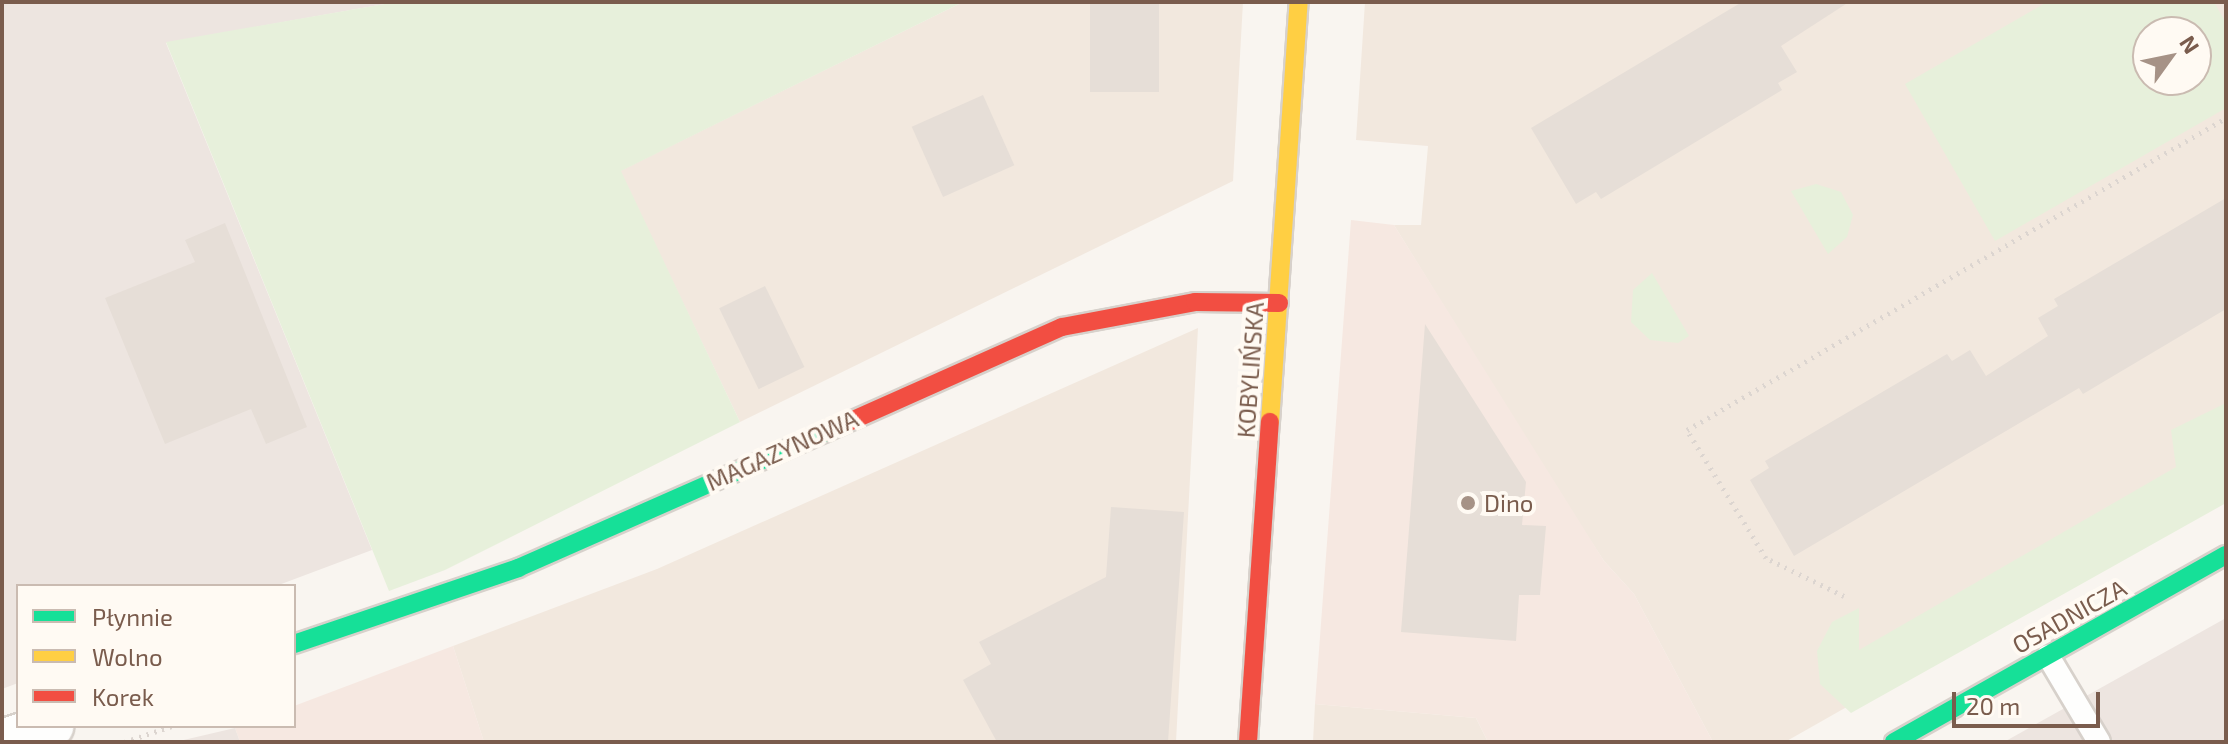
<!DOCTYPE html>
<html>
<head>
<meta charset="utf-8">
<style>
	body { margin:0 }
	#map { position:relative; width:2228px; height:744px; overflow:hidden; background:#f9f5f0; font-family:"Exo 2",sans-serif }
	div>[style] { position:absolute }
	.residential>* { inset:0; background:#f2e8de }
	.commercial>* { inset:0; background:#f6e8e1 }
	.industrial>* { inset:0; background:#ede5e0 }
	.green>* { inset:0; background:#e7f0db }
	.building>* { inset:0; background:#e6ded7; transform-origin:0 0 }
	.path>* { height:5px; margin-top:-2.5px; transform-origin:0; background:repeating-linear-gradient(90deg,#dcd5d0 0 2px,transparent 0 8px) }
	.roads { filter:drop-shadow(2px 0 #d7d1cb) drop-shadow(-2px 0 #d7d1cb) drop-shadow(0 2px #d7d1cb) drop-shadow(0 -2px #d7d1cb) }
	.lane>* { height:22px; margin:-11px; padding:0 11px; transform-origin:11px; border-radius:11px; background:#fefefd }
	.street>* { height:44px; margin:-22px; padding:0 22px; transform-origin:22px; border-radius:22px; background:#fefefd }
	.fast>* { height:18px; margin:-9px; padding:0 9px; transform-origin:9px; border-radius:9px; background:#16e098 }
	.slow>* { height:18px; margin:-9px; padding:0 9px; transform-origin:9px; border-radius:9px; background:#ffcf43 }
	.jam>* { height:18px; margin:-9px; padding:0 9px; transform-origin:9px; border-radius:9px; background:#f24e42 }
	.dots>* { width:22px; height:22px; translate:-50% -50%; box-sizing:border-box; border:4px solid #fffaf3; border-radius:50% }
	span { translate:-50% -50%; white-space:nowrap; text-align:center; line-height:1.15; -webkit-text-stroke:8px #fffaf3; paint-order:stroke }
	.street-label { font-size:24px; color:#7a5c4d }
	.poi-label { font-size:24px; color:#7a5c4d }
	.left { translate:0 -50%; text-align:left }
	.frame { position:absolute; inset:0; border:4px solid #7a5c4d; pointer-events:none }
	.legend { position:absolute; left:16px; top:584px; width:280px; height:144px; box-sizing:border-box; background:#fffaf3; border:2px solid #cabbb1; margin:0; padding:10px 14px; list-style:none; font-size:24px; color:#7a5c4d }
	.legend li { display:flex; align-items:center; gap:16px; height:40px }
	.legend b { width:40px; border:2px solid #cabbb1 }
	.north { position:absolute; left:2132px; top:16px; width:80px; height:80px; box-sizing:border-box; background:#fffaf3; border:2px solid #cabbb1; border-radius:50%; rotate:57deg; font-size:22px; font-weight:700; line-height:32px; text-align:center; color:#7a5c4d }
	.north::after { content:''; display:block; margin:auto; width:28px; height:36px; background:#a69286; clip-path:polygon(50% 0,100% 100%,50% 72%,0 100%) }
	.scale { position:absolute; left:1952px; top:692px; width:148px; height:36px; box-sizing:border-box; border:4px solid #7a5c4d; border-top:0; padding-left:10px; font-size:24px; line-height:28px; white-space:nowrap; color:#7a5c4d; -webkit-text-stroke:6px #fffaf3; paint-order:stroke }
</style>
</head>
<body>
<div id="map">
	<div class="residential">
		<i style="clip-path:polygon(963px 2px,1243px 2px,1233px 181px,740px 422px,620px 171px)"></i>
		<i style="clip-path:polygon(evenodd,1365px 2px,2226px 2px,2226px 492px,1785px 742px,1713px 742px,1634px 594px,1604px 561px,1552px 481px,1394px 225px,1421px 225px,1428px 146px,1356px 140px,1365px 2px,2148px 32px,2196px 32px,2196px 80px,2148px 80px,2148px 32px)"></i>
		<i style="clip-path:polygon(1198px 328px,1176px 742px,484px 742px,453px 646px,657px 569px)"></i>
		<i style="clip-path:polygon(1315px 704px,1476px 718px,1488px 742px,1313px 742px)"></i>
	</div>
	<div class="commercial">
		<i style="clip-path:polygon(1351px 220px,1394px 225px,1604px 561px,1634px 594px,1713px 742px,1488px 742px,1476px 718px,1315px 704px)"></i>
		<i style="clip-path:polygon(453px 646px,484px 742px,240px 742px,235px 728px,294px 726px,294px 706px)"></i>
	</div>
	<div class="industrial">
		<i style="clip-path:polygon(2px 2px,396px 2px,166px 43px,372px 550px,276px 586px,18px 586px,18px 683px,2px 689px)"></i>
		<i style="clip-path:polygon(2226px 618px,2226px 742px,2004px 742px)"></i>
		<i style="clip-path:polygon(235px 728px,240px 742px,175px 742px)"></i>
	</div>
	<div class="green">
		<i style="clip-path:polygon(396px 2px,963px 2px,621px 171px,740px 422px,445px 570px,389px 591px,166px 42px)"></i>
		<i style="clip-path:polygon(evenodd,2047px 2px,2214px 2px,2226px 23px,2226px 108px,1995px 241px,1905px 84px,2047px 2px,2148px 32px,2196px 32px,2196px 80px,2148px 80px,2148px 32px)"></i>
		<i style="clip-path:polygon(1816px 184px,1841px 192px,1853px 215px,1847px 237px,1828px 254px,1791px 191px)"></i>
		<i style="clip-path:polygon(1652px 273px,1689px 336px,1678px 343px,1650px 340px,1631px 322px,1633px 290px)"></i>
		<i style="clip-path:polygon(2226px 403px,2226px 503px,1851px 713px,1820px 684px,1817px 651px,1832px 622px,1859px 608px,1859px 650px,2176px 467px,2171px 430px)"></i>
	</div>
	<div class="building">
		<i style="left:1090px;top:2px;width:69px;height:90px"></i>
		<i style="clip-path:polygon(1742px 2px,1849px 2px,1781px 46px,1797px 72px,1778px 83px,1782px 90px,1601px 199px,1596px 192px,1576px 204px,1531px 128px)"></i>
		<i style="left:983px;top:95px;width:77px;height:78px;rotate:66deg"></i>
		<i style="clip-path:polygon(2226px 198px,2226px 309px,2083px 394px,2079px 388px,1794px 556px,1750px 480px,1769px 468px,1765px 461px,1947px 354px,1952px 361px,1970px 350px,1986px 376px,2048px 336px,2038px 318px,2058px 306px,2054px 299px)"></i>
		<i style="clip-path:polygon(225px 223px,307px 427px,266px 444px,251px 409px,165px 444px,105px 298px,195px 262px,185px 240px)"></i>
		<i style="left:765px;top:286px;width:90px;height:51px;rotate:64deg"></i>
		<i style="clip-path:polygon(1425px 324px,1526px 482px,1522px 525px,1546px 526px,1540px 595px,1519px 595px,1516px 641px,1401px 632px)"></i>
		<i style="clip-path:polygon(1111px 507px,1184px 512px,1168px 742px,997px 742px,963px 680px,991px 664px,979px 642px,1106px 577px)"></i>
	</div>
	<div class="path">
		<i style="left:1844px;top:596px;width:87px;rotate:-154deg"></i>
		<i style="left:1766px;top:558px;width:150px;rotate:-121.7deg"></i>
		<i style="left:1687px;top:430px;width:623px;rotate:-30.06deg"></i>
		<i style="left:124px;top:742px;width:51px;rotate:-18.4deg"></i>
	</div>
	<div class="roads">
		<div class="lane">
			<i style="left:2048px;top:656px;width:100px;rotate:59.3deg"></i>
		</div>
		<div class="street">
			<i style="left:2px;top:742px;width:52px;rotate:-18.1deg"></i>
		</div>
		<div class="fast">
			<i style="left:294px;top:644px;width:237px;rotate:-18.7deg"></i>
			<i style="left:518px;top:568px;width:337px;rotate:-23.8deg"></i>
			<i style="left:1894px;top:742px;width:381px;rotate:-29.4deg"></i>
		</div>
		<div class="slow">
			<i style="left:1270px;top:422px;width:421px;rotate:-86.1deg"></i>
		</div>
		<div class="jam">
			<i style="left:826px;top:432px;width:258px;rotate:-24deg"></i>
			<i style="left:1062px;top:327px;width:135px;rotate:-10.6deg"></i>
			<i style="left:1195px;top:302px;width:84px;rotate:0.7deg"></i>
			<i style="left:1248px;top:742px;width:321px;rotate:-86.1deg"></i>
		</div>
	</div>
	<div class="dots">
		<i style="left:1468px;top:503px;background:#a69286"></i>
	</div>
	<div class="street-label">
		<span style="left:1250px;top:370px;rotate:-86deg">KOBYLIŃSKA</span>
		<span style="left:782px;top:450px;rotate:-24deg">MAGAZYNOWA</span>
		<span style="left:2069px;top:616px;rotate:-29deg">OSADNICZA</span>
	</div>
	<div class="poi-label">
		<span class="left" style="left:1484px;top:503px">Dino</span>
	</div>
	<div class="frame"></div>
	<ul class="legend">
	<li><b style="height:10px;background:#16e098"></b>Płynnie</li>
	<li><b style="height:10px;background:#ffcf43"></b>Wolno</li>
	<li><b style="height:10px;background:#f24e42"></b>Korek</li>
	</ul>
	<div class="north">N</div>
	<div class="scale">20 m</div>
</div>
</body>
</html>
